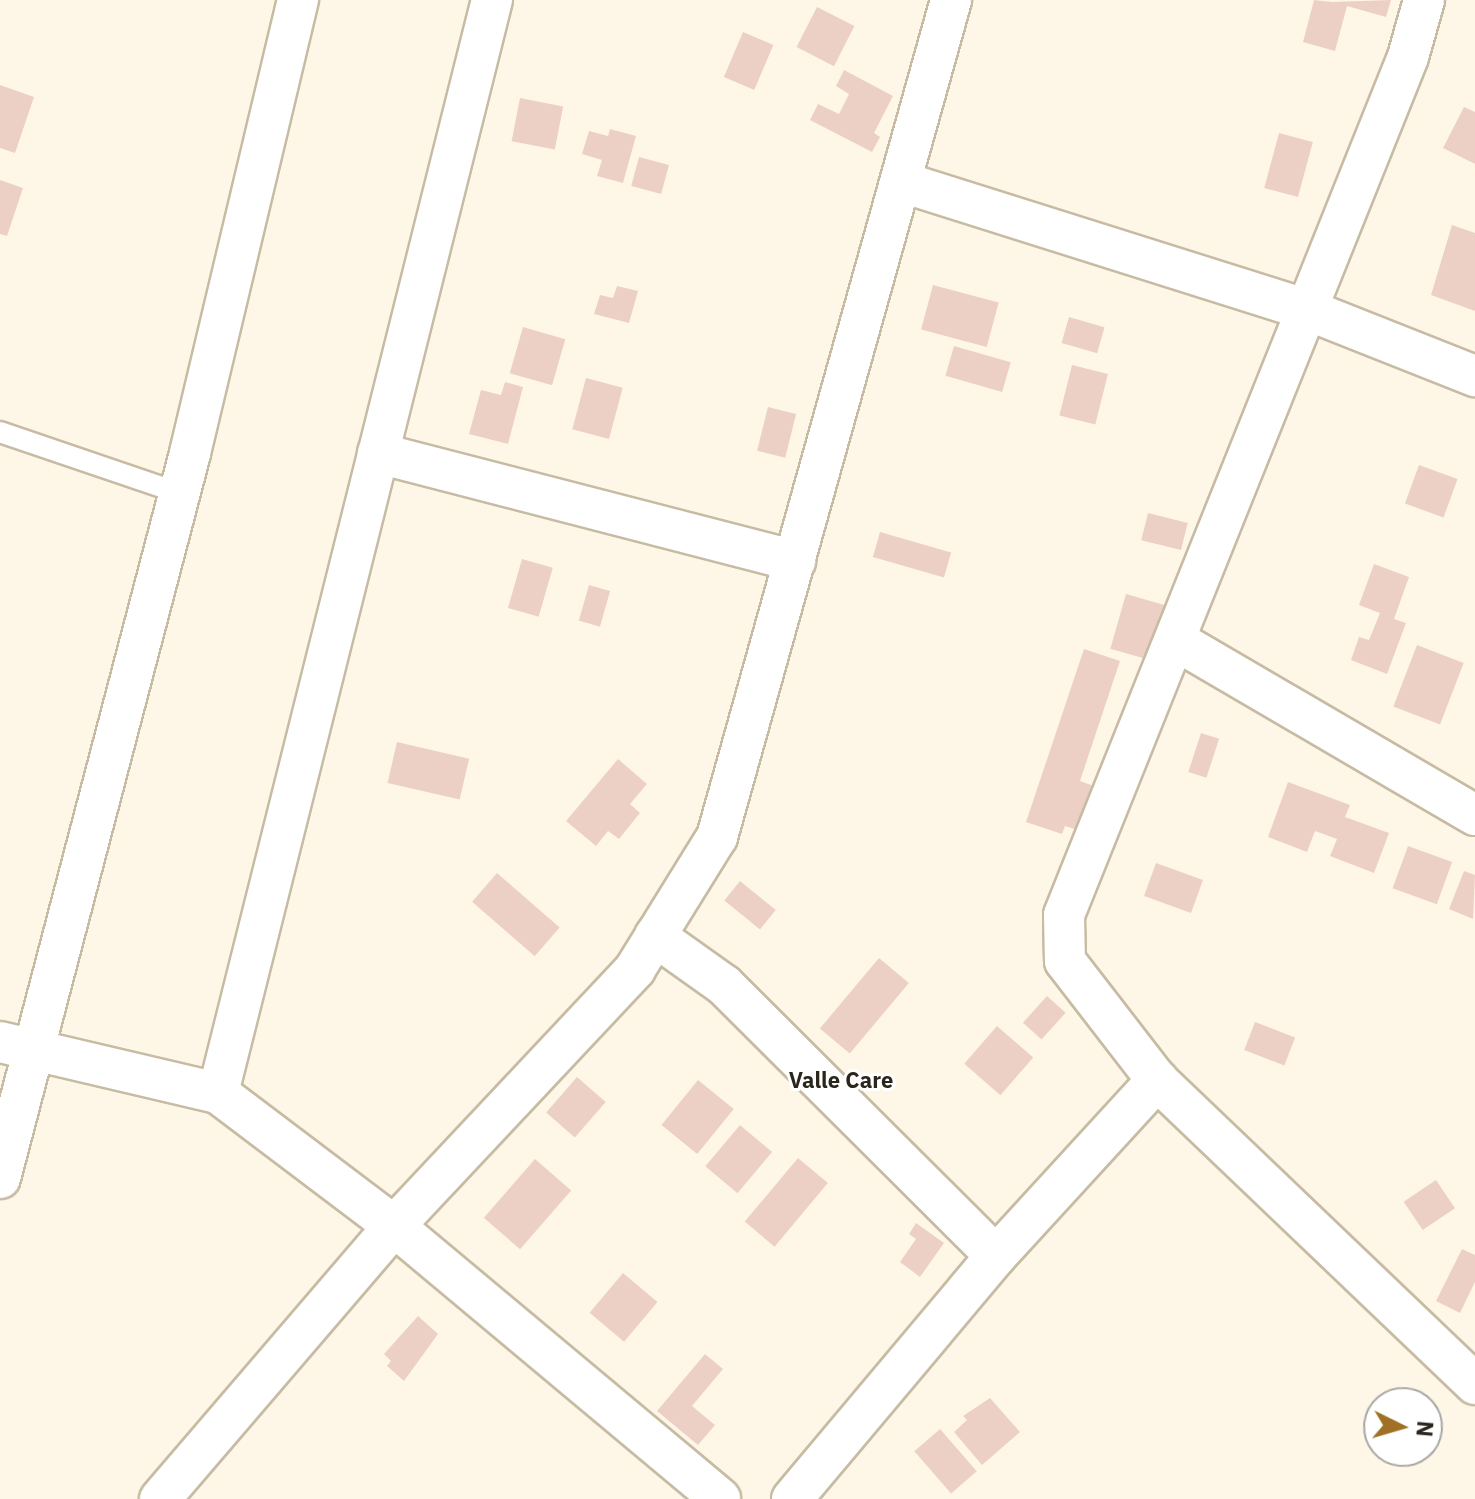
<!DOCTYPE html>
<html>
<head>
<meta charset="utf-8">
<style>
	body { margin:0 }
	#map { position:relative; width:1475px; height:1499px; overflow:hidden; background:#fef7e8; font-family:"IBM Plex Sans",sans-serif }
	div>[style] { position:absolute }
	.building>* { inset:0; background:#edd0c5; transform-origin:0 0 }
	.roads { filter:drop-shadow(2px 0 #c7bba3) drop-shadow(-2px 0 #c7bba3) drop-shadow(0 2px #c7bba3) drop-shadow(0 -2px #c7bba3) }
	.service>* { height:20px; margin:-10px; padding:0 10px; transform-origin:10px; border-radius:10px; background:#fff }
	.minor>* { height:40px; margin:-20px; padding:0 20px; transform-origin:20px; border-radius:20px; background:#fff }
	span { translate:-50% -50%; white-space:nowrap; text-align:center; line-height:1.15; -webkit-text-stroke:6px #fff; paint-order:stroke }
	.neighbourhood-label { font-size:22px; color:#2a261c; font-weight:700 }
	.north { position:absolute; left:1363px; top:1387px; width:80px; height:80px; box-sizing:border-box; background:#fff; border:2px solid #aaa8a4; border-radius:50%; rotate:95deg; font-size:22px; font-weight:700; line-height:32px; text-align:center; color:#2a261c }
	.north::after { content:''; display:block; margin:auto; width:28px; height:36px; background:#a07124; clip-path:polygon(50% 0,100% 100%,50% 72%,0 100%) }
</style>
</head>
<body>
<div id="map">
	<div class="building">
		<i style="clip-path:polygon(1314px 0,1332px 2px,1391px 0,1386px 17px,1347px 6px,1335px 51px,1303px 42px)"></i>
		<i style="left:817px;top:7px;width:42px;height:45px;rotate:27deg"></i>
		<i style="left:743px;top:32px;width:33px;height:49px;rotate:23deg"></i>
		<i style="clip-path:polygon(844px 70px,893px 96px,874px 133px,880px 137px,872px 152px,810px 120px,818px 104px,839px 114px,849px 94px,836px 86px)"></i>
		<i style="clip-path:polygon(0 85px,34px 97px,15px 153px,0 148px)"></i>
		<i style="left:520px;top:98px;width:44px;height:44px;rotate:11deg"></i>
		<i style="clip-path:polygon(1464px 107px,1475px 112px,1475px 164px,1443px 148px)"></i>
		<i style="clip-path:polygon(610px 129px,636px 136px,623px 183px,597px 176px,602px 160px,582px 154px,589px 131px,608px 136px)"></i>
		<i style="left:1279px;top:133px;width:35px;height:57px;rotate:15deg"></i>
		<i style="left:639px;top:157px;width:31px;height:30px;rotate:15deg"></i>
		<i style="clip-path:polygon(0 180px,23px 188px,7px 236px,0 234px)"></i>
		<i style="clip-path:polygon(1452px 225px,1475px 233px,1475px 311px,1431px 295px)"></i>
		<i style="left:933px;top:285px;width:68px;height:46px;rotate:15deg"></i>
		<i style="clip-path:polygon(617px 286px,638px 291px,629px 323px,594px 314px,600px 295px,613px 298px)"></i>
		<i style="left:1069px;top:317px;width:37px;height:27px;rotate:16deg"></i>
		<i style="left:523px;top:327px;width:44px;height:48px;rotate:16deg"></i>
		<i style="left:954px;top:346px;width:59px;height:31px;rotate:16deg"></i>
		<i style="left:1072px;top:365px;width:37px;height:52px;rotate:14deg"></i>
		<i style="left:586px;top:378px;width:38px;height:53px;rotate:15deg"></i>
		<i style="clip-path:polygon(505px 382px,523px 387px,508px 444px,469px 434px,481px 390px,501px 395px)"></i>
		<i style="left:768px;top:407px;width:29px;height:45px;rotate:14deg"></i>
		<i style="left:1419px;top:465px;width:41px;height:41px;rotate:20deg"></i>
		<i style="left:1148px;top:513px;width:41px;height:28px;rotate:14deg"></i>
		<i style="left:880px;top:532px;width:74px;height:26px;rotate:16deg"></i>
		<i style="left:522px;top:559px;width:32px;height:51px;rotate:16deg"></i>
		<i style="clip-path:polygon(1374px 564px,1409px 577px,1394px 619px,1406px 623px,1387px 674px,1351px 660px,1359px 637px,1369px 640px,1380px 613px,1359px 605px)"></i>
		<i style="left:589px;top:585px;width:22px;height:37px;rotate:16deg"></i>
		<i style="left:1126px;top:594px;width:40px;height:57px;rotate:16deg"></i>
		<i style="left:1417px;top:645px;width:50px;height:66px;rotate:21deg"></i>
		<i style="clip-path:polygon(1084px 649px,1120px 661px,1080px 781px,1102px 789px,1087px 833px,1065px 826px,1062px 834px,1026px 822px)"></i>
		<i style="left:1201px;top:733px;width:19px;height:41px;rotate:18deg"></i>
		<i style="left:397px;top:742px;width:74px;height:42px;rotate:13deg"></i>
		<i style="clip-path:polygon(618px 759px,647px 784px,630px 804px,640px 813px,619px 839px,608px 831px,596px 846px,566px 821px)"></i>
		<i style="clip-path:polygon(1288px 782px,1350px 805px,1345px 817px,1389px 833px,1374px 873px,1330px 856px,1337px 839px,1315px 831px,1307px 852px,1268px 837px)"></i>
		<i style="left:1408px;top:846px;width:47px;height:45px;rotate:20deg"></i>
		<i style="left:1156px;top:863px;width:50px;height:35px;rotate:20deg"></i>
		<i style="clip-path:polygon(1464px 871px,1475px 875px,1473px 919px,1449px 909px)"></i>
		<i style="left:497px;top:873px;width:83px;height:38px;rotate:41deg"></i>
		<i style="left:740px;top:881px;width:46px;height:25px;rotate:39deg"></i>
		<i style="left:879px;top:958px;width:39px;height:92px;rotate:40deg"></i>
		<i style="left:1047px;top:996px;width:25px;height:36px;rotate:42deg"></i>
		<i style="left:1255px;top:1022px;width:43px;height:30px;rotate:21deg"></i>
		<i style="left:997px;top:1026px;width:48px;height:50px;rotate:41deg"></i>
		<i style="left:577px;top:1077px;width:38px;height:47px;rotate:41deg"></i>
		<i style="left:698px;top:1080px;width:46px;height:58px;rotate:39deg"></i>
		<i style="left:740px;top:1125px;width:42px;height:54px;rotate:40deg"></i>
		<i style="left:798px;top:1158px;width:39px;height:83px;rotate:40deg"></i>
		<i style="left:535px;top:1159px;width:48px;height:78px;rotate:41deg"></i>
		<i style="left:1436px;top:1180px;width:34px;height:39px;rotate:56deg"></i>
		<i style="clip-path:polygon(916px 1223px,944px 1243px,920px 1277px,900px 1262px,916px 1239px,909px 1234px)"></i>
		<i style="clip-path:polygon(1462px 1249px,1475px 1255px,1475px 1282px,1460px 1313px,1436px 1301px)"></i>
		<i style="left:623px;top:1273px;width:45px;height:52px;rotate:40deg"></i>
		<i style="clip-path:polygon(418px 1316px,438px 1334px,404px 1381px,387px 1366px,391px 1361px,384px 1354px)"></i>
		<i style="clip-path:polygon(705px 1354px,723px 1369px,692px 1406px,715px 1425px,698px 1445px,657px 1411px)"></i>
		<i style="clip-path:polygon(990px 1398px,1020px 1432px,982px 1465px,954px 1432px,967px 1420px,963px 1416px)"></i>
		<i style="left:940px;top:1429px;width:56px;height:34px;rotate:49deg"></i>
	</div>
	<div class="roads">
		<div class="service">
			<i style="left:0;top:432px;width:189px;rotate:18.8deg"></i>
		</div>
		<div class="minor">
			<i style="left:1424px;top:0;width:59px;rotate:105.7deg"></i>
			<i style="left:1408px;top:57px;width:924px;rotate:111.85deg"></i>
			<i style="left:1064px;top:915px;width:46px;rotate:88.8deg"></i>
			<i style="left:1065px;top:961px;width:150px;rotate:52.3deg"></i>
			<i style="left:1157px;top:1080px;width:440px;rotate:43.7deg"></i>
			<i style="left:902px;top:182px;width:426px;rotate:17.5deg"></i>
			<i style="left:1308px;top:310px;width:180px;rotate:21.6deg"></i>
			<i style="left:378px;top:453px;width:431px;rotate:14.5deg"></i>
			<i style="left:1177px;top:641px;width:345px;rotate:30.3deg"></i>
			<i style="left:655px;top:936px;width:85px;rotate:35.4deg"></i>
			<i style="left:724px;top:985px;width:384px;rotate:44.9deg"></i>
			<i style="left:0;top:1042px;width:224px;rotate:13.2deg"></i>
			<i style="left:218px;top:1093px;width:221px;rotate:37.1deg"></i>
			<i style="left:394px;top:1226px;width:425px;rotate:39.9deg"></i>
			<i style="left:218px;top:1093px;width:1127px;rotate:-75.93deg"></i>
			<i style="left:0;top:1178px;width:749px;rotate:-75.31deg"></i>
			<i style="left:190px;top:453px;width:466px;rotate:-76.6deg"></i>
			<i style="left:160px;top:1499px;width:360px;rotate:-49.4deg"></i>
			<i style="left:394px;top:1226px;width:352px;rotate:-46.8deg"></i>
			<i style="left:635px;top:969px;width:155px;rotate:-58.2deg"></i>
			<i style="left:717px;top:837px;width:869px;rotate:-74.38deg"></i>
			<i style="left:792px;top:1499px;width:317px;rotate:-50deg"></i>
			<i style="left:996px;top:1256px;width:239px;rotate:-47.5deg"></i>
		</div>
	</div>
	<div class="neighbourhood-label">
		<span style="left:841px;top:1080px">Valle Care</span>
	</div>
	<div class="north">N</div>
</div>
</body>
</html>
